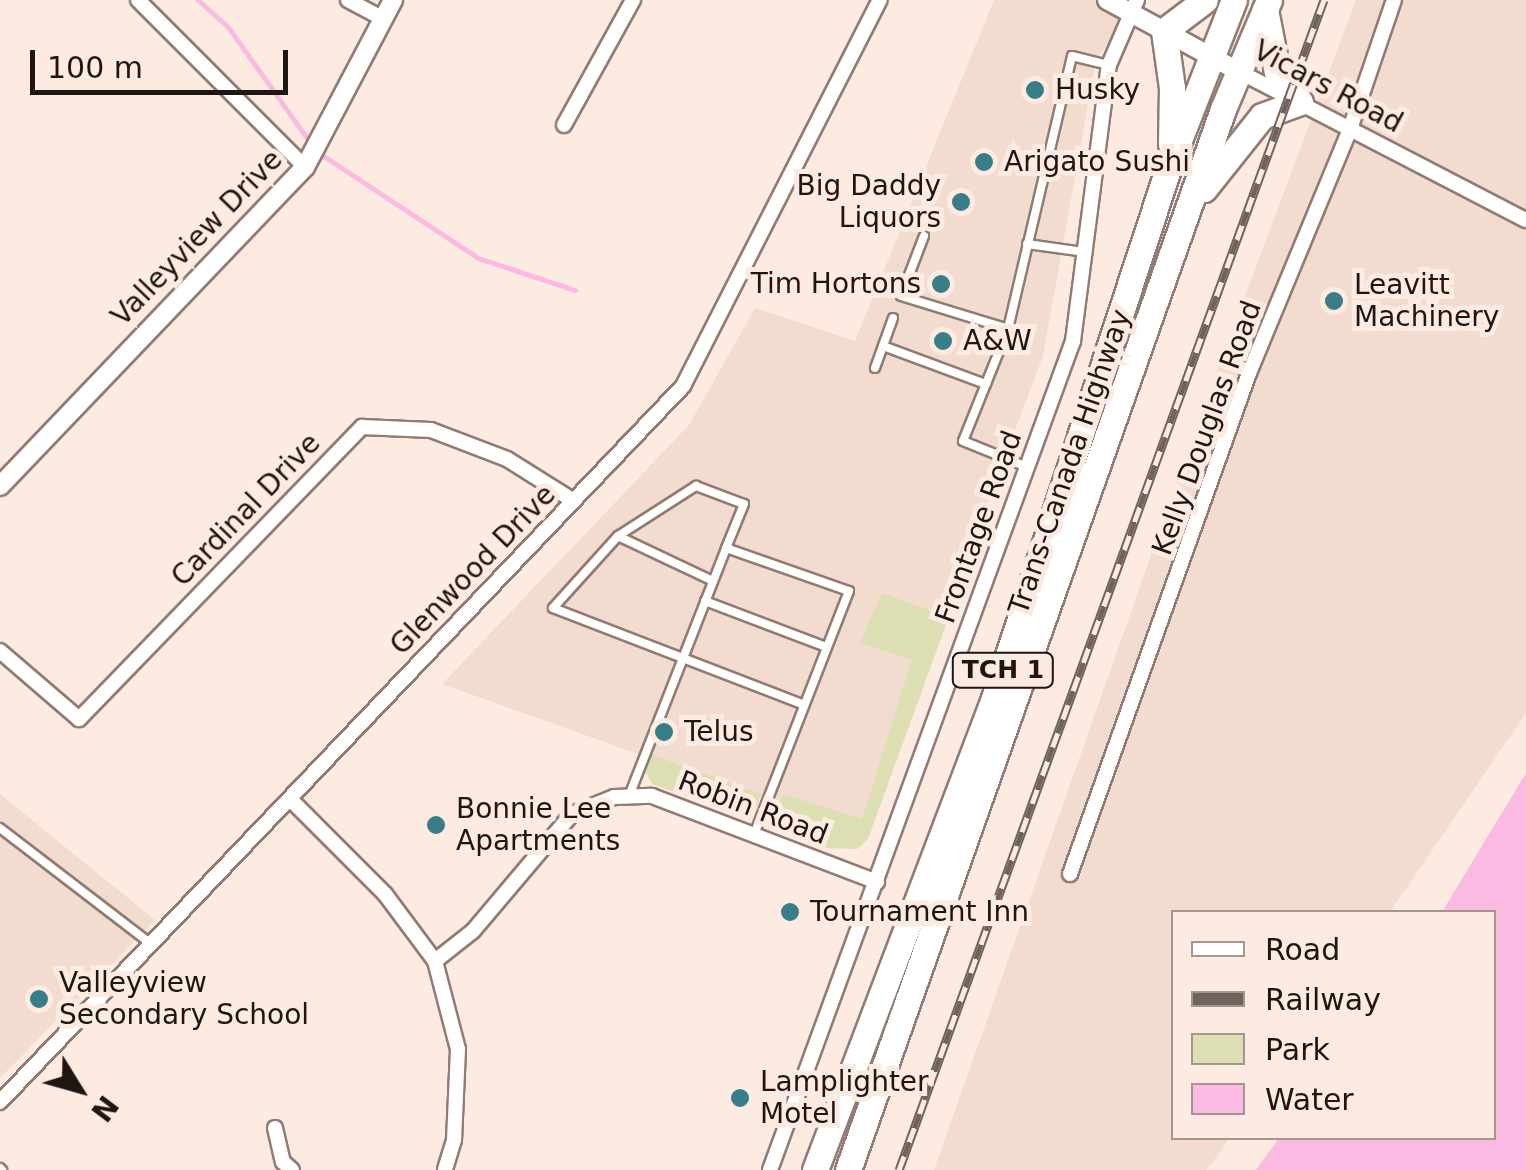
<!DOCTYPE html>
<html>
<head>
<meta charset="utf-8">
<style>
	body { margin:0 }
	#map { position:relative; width:1526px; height:1170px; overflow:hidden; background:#fdebe2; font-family:"DejaVu Sans",sans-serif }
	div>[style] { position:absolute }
	.built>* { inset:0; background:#f2dbcf }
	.green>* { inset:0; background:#dbdfb2 }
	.water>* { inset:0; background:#fabae1 }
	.stream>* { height:5px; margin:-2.5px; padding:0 2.5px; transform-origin:2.5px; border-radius:2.5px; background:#fabae1 }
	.roads { filter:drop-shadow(2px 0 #907c72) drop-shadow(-2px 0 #907c72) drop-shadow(0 2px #907c72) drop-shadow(0 -2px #907c72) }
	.service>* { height:8px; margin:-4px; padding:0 4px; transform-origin:4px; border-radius:4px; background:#fff }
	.minor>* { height:14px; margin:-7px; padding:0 7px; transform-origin:7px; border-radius:7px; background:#fff }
	.tertiary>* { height:18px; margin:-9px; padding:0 9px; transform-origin:9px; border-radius:9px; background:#fff }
	.trunk>* { height:25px; margin:-12.5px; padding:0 12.5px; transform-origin:12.5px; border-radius:12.5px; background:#fff }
	.rail>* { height:9px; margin-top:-4.5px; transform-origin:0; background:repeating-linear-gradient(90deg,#fdebe2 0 15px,#6f635e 0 30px); box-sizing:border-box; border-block:2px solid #6f635e }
	.dots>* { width:28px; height:28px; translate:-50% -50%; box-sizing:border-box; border:5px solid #fdebe2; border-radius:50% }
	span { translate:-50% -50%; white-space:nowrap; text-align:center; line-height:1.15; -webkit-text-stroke:10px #fdebe2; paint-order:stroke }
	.shield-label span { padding:2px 8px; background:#fdebe2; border:2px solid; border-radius:8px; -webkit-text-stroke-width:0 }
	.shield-label { font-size:25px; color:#1e1612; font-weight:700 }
	.street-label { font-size:28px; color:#1e1612 }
	.poi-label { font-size:28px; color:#1e1612 }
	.left { translate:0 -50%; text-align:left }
	.right { translate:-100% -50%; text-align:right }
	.legend { position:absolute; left:1171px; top:910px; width:325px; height:230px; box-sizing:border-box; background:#fdebe2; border:2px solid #a4968f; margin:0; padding:12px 18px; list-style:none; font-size:30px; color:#1e1612 }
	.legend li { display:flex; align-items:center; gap:20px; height:50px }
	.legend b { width:50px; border:2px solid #a4968f }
	.north { position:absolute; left:30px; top:1040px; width:100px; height:100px; -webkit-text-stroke:8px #fdebe2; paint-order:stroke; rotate:127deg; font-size:28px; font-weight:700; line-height:40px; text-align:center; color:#1e1612 }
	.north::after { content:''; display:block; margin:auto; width:35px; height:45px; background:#1e1612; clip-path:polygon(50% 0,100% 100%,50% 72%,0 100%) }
	.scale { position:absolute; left:30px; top:50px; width:258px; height:45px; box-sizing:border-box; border:5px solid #1e1612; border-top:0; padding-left:12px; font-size:30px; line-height:35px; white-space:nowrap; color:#1e1612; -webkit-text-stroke:8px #fdebe2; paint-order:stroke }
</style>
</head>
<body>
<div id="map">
	<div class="built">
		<i style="clip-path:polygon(994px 0,1126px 0,1131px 14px,1096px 60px,1043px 356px,862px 834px,442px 684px,689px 425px,755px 308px,855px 341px)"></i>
		<i style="clip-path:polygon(1356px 0,1526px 0,1526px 713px,1390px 912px,1174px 912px,1174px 1138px,1230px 1138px,1207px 1170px,934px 1170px,1203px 408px)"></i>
		<i style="clip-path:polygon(0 794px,155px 920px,0 1078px)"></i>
	</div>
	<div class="green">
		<i style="clip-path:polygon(882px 593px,934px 612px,954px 603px,868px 839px,857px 849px,825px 848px,774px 827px,773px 815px,783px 794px,862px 819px,912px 660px,860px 643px)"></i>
		<i style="clip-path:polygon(652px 755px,761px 794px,756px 809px,745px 818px,652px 784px,646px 772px)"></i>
	</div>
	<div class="water">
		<i style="clip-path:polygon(1526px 773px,1526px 1170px,1256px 1170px,1279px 1138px,1494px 1138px,1494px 912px,1442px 912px)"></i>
	</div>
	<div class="stream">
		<i style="left:198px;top:0;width:40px;rotate:42deg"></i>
		<i style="left:228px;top:27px;width:152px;rotate:54.6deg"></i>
		<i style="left:316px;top:151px;width:194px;rotate:33.4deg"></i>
		<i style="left:478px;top:258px;width:102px;rotate:18.3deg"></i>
	</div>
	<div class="roads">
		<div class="service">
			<i style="left:1047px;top:155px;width:51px;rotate:18.4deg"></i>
			<i style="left:924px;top:236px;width:64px;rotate:111deg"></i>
			<i style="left:901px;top:296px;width:112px;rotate:17.1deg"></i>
			<i style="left:1027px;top:244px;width:59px;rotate:7.9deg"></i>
			<i style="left:883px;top:346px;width:110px;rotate:20.3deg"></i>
			<i style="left:875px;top:368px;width:53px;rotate:-70.2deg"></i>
			<i style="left:1027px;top:467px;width:69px;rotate:-157.9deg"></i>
			<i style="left:963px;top:441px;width:121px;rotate:-68.1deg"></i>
			<i style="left:1008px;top:329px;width:280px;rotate:-76.8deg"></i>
			<i style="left:1072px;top:56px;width:38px;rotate:14deg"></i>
			<i style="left:618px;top:536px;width:93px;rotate:-32.7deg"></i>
			<i style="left:696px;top:486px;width:51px;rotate:20.6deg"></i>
			<i style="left:744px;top:504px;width:48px;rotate:112.2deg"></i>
			<i style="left:713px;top:581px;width:105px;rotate:-154.7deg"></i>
			<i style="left:618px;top:536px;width:97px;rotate:132.1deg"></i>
			<i style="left:553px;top:608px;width:269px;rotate:21.1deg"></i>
			<i style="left:705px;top:601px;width:129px;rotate:20.8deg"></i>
			<i style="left:629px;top:796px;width:266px;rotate:-68.6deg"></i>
			<i style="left:726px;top:548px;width:130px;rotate:19.3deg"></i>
			<i style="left:849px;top:591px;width:262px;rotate:111.3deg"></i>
			<i style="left:0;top:828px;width:190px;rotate:37.5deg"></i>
			<i style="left:0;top:1168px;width:3px;rotate:45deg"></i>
		</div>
		<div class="minor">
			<i style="left:138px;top:0;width:236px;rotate:45deg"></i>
			<i style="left:348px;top:0;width:40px;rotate:28deg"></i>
			<i style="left:1238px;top:71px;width:324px;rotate:27.4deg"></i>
			<i style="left:564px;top:125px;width:143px;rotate:-61.1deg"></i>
			<i style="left:0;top:651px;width:104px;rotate:40.7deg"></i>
			<i style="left:79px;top:719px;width:407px;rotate:-45.9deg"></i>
			<i style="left:362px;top:427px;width:69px;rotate:2.5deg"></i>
			<i style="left:431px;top:430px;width:81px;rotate:20.9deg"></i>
			<i style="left:507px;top:459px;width:79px;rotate:32.1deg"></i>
			<i style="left:290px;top:799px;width:134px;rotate:45deg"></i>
			<i style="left:385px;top:894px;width:84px;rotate:53.3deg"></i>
			<i style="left:435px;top:961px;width:91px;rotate:75.4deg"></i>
			<i style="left:458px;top:1049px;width:91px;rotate:92.5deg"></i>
			<i style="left:454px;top:1140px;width:31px;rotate:107deg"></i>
			<i style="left:1070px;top:874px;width:532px;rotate:-70.34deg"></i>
			<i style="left:1249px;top:373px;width:264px;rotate:-67.5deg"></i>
			<i style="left:1350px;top:129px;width:136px;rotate:-71.2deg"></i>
			<i style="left:435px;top:961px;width:48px;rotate:-38.3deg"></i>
			<i style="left:473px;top:931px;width:153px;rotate:-49.8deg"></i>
			<i style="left:572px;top:814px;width:45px;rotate:-22deg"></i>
			<i style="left:614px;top:797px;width:38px;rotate:-2deg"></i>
			<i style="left:652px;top:796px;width:241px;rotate:20.9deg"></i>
			<i style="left:0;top:1102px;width:990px;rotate:-46.35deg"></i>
			<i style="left:683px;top:386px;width:433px;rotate:-63deg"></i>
			<i style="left:275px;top:1128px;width:35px;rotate:77deg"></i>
			<i style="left:283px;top:1162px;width:12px;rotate:42deg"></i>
			<i style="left:770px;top:1170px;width:883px;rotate:-69.92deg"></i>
			<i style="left:1073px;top:341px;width:278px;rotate:-82.6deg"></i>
			<i style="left:1109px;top:65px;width:71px;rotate:-66.7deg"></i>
		</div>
		<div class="tertiary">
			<i style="left:1107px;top:0;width:149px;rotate:28.5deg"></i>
			<i style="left:0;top:486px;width:441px;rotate:-46.3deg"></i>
			<i style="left:305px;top:167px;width:189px;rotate:-62.2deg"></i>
		</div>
		<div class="trunk">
			<i style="left:1171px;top:144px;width:56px;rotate:-89deg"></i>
			<i style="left:1172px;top:88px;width:58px;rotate:-98deg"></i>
			<i style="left:1164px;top:31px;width:51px;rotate:-37.1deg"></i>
			<i style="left:1204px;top:189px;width:93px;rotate:-51.5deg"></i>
			<i style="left:1262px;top:116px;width:40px;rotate:-20.2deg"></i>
			<i style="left:1300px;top:102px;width:39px;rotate:-127deg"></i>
			<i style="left:1277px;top:71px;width:63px;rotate:-101deg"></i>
			<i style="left:815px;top:1170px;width:502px;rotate:-69.22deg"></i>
			<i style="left:993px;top:701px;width:566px;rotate:-71.79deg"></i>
			<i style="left:1170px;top:163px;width:175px;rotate:-68.6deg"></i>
			<i style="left:848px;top:1170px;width:1125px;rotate:-70.53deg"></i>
			<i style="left:1223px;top:109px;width:118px;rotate:-67.1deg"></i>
		</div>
	</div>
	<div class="rail">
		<i style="left:899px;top:1170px;width:1245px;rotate:-70.04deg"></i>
	</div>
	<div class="dots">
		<i style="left:1035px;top:90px;background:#377e89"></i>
		<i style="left:984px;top:162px;background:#377e89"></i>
		<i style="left:961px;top:202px;background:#377e89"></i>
		<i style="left:941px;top:284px;background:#377e89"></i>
		<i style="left:1334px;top:301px;background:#377e89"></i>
		<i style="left:943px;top:341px;background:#377e89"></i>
		<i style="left:664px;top:732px;background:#377e89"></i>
		<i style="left:436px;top:825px;background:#377e89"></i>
		<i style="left:790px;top:912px;background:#377e89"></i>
		<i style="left:39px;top:999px;background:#377e89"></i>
		<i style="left:740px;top:1098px;background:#377e89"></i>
	</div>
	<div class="shield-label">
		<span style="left:1003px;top:670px">TCH 1</span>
	</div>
	<div class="street-label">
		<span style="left:1328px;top:87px;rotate:28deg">Vicars Road</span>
		<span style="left:197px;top:238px;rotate:-46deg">Valleyview Drive</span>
		<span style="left:1207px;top:428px;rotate:-70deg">Kelly Douglas Road</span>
		<span style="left:1070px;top:462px;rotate:-71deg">Trans-Canada Highway</span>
		<span style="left:246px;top:510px;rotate:-46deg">Cardinal Drive</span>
		<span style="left:979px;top:527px;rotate:-70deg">Frontage Road</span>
		<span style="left:473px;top:570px;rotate:-46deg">Glenwood Drive</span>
		<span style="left:753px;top:808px;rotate:21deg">Robin Road</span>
	</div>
	<div class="poi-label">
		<span class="left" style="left:1055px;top:90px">Husky</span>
		<span class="left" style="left:1004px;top:162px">Arigato Sushi</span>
		<span class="right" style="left:941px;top:202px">Big Daddy<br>Liquors</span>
		<span class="right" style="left:921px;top:284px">Tim Hortons</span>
		<span class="left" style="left:1354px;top:301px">Leavitt<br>Machinery</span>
		<span class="left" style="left:963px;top:341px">A&amp;W</span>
		<span class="left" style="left:684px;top:732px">Telus</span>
		<span class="left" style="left:456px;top:825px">Bonnie Lee<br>Apartments</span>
		<span class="left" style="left:810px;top:912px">Tournament Inn</span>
		<span class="left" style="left:59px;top:999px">Valleyview<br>Secondary School</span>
		<span class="left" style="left:760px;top:1098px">Lamplighter<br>Motel</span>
	</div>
	<ul class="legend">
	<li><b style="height:12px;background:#fff"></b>Road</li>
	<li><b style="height:12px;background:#6f635e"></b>Railway</li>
	<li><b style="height:28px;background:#dbdfb2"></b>Park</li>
	<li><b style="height:28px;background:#fabae1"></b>Water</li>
	</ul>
	<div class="north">N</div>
	<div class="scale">100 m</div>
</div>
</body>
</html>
